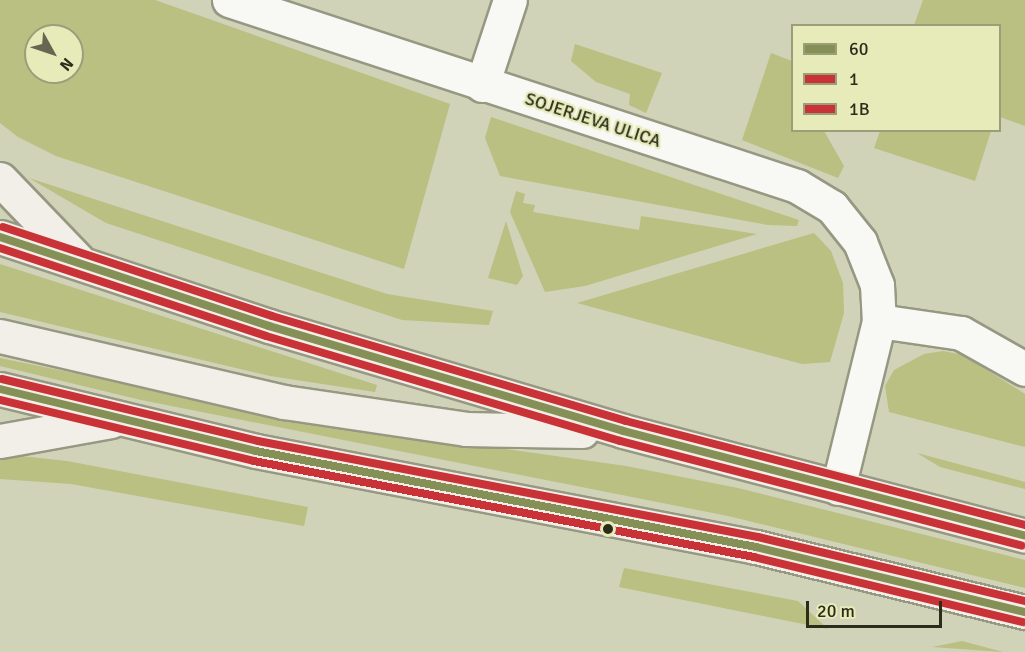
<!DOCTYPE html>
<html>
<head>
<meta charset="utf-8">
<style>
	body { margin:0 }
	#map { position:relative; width:1025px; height:652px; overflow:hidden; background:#d0d3b7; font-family:Signika,sans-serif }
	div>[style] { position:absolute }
	.green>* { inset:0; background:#babf82 }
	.roads { filter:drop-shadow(2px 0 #969882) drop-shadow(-2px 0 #969882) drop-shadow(0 2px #969882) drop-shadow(0 -2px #969882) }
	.street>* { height:33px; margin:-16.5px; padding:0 16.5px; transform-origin:16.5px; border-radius:16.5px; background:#f8f8f4 }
	.primary>* { height:33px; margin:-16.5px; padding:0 16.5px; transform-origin:16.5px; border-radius:16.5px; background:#f2efe8 }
	.bus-1>* { height:8px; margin:-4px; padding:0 4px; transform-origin:4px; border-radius:4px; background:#859057 }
	.bus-2>* { height:8px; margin:-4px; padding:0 4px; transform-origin:4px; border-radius:4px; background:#c93337 }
	.bus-3>* { height:8px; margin:-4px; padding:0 4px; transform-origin:4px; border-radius:4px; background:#c93337 }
	.dots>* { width:16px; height:16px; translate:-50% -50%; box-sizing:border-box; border:3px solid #e6ebb9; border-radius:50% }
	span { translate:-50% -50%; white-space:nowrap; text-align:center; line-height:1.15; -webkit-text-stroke:4.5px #e6ebb9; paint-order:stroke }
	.street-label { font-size:18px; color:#2b2d1a }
	.legend { position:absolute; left:791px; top:24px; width:210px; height:108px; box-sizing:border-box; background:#e6ebb9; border:2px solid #9b9f79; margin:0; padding:8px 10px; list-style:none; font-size:18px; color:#2b2d1a }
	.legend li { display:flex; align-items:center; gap:12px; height:30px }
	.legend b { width:30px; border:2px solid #9b9f79 }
	.north { position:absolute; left:24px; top:24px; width:60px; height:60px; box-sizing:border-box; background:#e6ebb9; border:2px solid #9b9f79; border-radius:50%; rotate:130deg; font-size:16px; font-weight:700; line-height:24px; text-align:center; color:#2b2d1a }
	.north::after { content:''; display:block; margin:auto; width:21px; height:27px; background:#656751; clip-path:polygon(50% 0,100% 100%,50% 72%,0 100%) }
	.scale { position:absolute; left:806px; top:601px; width:136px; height:27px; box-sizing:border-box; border:3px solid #2b2d1a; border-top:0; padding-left:8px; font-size:18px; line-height:21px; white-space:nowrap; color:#2b2d1a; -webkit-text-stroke:4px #e6ebb9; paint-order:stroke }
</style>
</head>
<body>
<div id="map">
	<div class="green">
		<i style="clip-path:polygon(evenodd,0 0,155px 0,450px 104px,404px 269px,56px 156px,18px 137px,0 123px,0 0,36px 36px,72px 36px,72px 72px,36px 72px,36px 36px)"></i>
		<i style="clip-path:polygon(923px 0,1025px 0,1025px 126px,1000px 117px,1000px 26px,914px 25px)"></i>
		<i style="clip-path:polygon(575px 44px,662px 73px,646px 113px,629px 105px,630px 94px,596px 82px,571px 61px)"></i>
		<i style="clip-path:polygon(771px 53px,792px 61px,792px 130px,824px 131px,844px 166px,838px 178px,742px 140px)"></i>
		<i style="clip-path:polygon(491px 117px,799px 220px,797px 226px,768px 225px,500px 176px,485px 138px)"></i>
		<i style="clip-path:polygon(880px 131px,880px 130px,991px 131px,975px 181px,874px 148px)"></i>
		<i style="clip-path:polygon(29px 178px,387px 294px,493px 311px,489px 325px,402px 320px,106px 223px)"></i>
		<i style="clip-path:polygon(516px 191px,525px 194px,523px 203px,535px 205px,533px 212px,639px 230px,641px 216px,757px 234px,585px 286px,545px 292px,510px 212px)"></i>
		<i style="clip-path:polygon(506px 221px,523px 276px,517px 285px,488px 278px)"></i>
		<i style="clip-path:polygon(814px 233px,831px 251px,843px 283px,844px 313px,830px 362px,802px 364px,577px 303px)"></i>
		<i style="clip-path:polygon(0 264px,377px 385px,375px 392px,270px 376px,0 312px)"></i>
		<i style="clip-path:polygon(943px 351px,963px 355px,1025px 394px,1025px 447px,889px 412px,885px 386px,894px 370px,924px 354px)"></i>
		<i style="clip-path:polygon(0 358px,302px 420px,626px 466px,738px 488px,1025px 560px,1025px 588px,728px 516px,141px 400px,0 366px)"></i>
		<i style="clip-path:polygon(917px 453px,1025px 482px,1025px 489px,940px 467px)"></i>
		<i style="clip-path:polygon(21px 456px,67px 461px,308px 507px,304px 526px,71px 484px,0 479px,0 458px)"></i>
		<i style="clip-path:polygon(624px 568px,798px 601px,828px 629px,619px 587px)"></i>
		<i style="clip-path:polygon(962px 641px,1003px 652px,932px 647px)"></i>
	</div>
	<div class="roads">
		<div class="street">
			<i style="left:229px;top:0;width:598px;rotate:18.13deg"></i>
			<i style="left:797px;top:186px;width:41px;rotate:31deg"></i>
			<i style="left:832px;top:207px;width:45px;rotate:51.3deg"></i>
			<i style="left:860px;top:242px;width:46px;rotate:68.4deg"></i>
			<i style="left:877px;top:285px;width:36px;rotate:87deg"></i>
			<i style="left:482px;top:85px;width:89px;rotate:-71.8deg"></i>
			<i style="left:838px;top:488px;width:172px;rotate:-76.2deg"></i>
			<i style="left:879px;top:321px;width:83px;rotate:8.3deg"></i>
			<i style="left:961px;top:333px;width:73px;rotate:29.4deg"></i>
		</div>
		<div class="primary">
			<i style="left:0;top:179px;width:112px;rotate:46.1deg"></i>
			<i style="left:0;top:237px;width:283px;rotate:18.3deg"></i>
			<i style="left:269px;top:326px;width:369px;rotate:16.5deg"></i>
			<i style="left:623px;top:431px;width:415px;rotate:14.6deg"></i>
			<i style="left:0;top:336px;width:292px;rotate:13.1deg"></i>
			<i style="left:284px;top:402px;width:184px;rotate:8.4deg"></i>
			<i style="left:466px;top:429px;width:116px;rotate:1deg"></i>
			<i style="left:0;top:389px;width:263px;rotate:13.6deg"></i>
			<i style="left:256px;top:451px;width:509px;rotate:10.87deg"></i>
			<i style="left:756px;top:547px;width:277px;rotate:13.6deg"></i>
			<i style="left:0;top:441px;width:113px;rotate:-10.2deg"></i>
		</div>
	</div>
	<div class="bus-1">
		<i style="left:0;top:237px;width:283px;rotate:18.3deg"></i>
		<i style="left:269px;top:326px;width:369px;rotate:16.5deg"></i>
		<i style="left:623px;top:431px;width:415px;rotate:14.6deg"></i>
		<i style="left:0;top:389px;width:263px;rotate:13.6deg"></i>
		<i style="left:256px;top:451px;width:509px;rotate:10.87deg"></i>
		<i style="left:756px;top:547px;width:277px;rotate:13.6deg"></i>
	</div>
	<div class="bus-2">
		<i style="left:0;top:248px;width:280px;rotate:18.3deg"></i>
		<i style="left:266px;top:336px;width:369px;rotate:16.5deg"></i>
		<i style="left:620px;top:441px;width:415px;rotate:14.6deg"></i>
		<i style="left:0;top:400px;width:261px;rotate:13.5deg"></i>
		<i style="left:254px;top:461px;width:509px;rotate:10.87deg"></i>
		<i style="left:754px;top:557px;width:277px;rotate:13.6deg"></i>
	</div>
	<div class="bus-3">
		<i style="left:3px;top:227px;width:283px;rotate:18.3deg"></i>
		<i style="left:272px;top:316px;width:369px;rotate:16.5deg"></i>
		<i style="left:626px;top:421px;width:412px;rotate:14.6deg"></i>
		<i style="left:2px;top:379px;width:263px;rotate:13.6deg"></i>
		<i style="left:258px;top:441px;width:509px;rotate:10.87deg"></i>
		<i style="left:758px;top:537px;width:275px;rotate:13.5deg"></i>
	</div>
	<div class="dots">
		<i style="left:608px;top:529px;background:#2b2d1a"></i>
	</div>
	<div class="street-label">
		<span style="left:593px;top:120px;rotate:18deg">SOJERJEVA ULICA</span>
	</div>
	<ul class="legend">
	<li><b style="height:8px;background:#859057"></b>60</li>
	<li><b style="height:8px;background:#c93337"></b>1</li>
	<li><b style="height:8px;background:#c93337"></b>1B</li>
	</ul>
	<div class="north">N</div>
	<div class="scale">20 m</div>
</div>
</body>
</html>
